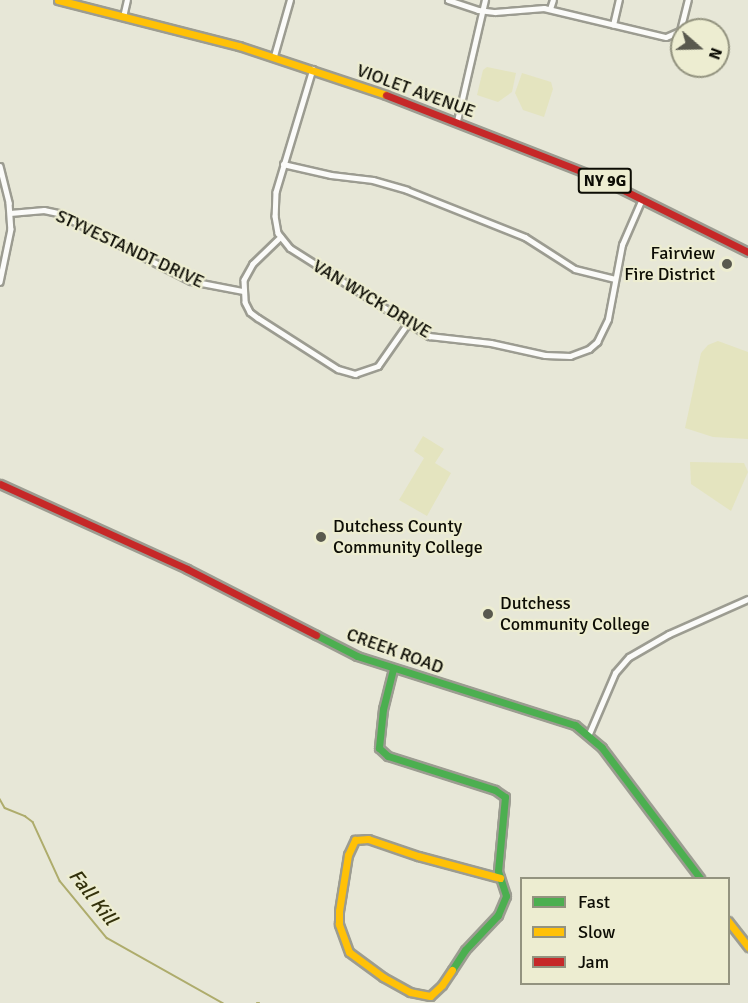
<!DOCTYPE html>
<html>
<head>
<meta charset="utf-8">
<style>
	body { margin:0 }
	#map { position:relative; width:748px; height:1003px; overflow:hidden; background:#e7e7d7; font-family:Signika,sans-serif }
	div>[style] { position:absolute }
	.green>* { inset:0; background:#e4e4bf }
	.stream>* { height:1.5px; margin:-0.75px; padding:0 0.75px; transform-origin:0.75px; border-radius:0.75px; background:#aeac6c }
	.roads { filter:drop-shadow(2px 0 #9c9c91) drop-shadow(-2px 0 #9c9c91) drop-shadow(0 2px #9c9c91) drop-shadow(0 -2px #9c9c91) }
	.street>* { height:4.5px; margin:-2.25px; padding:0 2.25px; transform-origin:2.25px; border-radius:2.25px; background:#fbfbf9 }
	.fast>* { height:7px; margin:-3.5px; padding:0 3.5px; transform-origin:3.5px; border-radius:3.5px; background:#4caf50 }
	.slow>* { height:7px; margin:-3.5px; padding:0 3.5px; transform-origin:3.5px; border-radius:3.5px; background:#ffc107 }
	.jam>* { height:7px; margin:-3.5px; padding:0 3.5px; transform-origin:3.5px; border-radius:3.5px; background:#c62828 }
	.dots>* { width:16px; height:16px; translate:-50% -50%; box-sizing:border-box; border:3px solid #ededd1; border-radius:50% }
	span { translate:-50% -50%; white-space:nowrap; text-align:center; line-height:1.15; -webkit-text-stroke:4.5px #ededd1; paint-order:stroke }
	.shield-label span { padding:2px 4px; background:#ededd1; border:2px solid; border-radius:4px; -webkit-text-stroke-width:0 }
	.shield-label { font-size:16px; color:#0d0d05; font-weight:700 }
	.street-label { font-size:18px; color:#0d0d05 }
	.poi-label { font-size:18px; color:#0d0d05 }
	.right { translate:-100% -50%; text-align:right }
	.left { translate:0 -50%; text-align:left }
	.water-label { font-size:20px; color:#34320d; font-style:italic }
	.legend { position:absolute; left:520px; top:877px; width:210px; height:108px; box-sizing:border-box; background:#ededd1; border:2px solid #93937f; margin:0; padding:8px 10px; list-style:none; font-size:18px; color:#0d0d05 }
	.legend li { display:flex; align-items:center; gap:12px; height:30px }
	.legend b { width:30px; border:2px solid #93937f }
	.north { position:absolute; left:670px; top:18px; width:60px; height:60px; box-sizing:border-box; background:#ededd1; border:2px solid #93937f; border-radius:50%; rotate:110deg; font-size:16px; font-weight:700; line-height:24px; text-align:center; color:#0d0d05 }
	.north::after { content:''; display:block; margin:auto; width:21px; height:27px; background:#59594e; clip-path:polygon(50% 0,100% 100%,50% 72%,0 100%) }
</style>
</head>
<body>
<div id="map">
	<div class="green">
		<i style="clip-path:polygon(487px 67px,516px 73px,512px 92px,498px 102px,477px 95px,483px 70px)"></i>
		<i style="clip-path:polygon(522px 73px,551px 82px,553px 89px,544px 117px,523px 110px,515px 93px)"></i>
		<i style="clip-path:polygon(718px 341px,748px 352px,748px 439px,713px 437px,685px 428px,701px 353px,708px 345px)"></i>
		<i style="clip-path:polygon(423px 436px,444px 449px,435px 463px,451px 473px,427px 516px,399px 500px,424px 458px,414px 451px)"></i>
		<i style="clip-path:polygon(690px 462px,744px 463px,748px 472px,731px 511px,691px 484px)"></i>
	</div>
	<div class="stream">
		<i style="left:0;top:799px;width:10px;rotate:61deg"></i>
		<i style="left:5px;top:808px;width:22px;rotate:22deg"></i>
		<i style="left:25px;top:816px;width:10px;rotate:37deg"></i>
		<i style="left:33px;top:822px;width:65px;rotate:65.4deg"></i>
		<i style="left:60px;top:881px;width:74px;rotate:50.5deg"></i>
		<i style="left:107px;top:938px;width:133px;rotate:29.3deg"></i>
		<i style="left:257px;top:1003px;width:2px"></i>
	</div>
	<div class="roads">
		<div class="street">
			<i style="left:448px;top:0;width:32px;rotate:18deg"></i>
			<i style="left:478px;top:10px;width:17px;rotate:7deg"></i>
			<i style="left:495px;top:12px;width:49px;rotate:-4.7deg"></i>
			<i style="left:544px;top:8px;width:125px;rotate:13.4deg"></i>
			<i style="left:666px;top:37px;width:15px;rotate:-23deg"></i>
			<i style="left:680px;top:31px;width:32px;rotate:-76deg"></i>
			<i style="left:550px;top:9px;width:9px;rotate:-72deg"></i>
			<i style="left:123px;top:17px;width:17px;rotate:-77deg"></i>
			<i style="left:613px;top:25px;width:26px;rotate:-77deg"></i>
			<i style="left:274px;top:56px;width:58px;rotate:-74.1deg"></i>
			<i style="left:313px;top:69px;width:128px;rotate:106.7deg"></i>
			<i style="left:276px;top:192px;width:24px;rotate:92deg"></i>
			<i style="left:275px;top:216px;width:17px;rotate:80deg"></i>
			<i style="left:278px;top:233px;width:19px;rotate:51deg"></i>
			<i style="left:290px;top:248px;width:165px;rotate:32.3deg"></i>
			<i style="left:429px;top:336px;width:62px;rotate:6.4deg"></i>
			<i style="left:491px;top:343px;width:55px;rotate:12.5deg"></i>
			<i style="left:545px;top:355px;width:25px;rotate:2deg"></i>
			<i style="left:570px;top:356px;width:20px;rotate:-20deg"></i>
			<i style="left:589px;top:349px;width:11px;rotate:-41deg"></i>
			<i style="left:597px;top:342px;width:25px;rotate:-64deg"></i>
			<i style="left:608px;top:319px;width:75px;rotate:-79.3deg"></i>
			<i style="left:622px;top:245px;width:50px;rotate:-66.5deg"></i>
			<i style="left:457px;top:121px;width:124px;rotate:-77deg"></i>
			<i style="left:283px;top:164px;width:49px;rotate:12.9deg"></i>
			<i style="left:331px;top:175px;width:42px;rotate:6.8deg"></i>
			<i style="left:373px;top:180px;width:35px;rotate:16deg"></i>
			<i style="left:407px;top:190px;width:127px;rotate:21.7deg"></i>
			<i style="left:525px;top:237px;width:59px;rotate:32.6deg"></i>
			<i style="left:575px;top:269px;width:41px;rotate:14deg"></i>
			<i style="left:0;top:166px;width:38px;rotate:76deg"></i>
			<i style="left:9px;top:203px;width:26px;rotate:86deg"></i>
			<i style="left:11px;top:229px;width:54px;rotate:101.7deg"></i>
			<i style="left:10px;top:213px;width:34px;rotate:-5deg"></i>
			<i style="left:44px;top:210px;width:14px;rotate:12deg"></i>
			<i style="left:58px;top:213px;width:149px;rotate:27.1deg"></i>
			<i style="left:191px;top:281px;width:53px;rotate:10.9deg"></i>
			<i style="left:281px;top:237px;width:39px;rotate:136deg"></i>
			<i style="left:253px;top:264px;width:18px;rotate:119deg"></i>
			<i style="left:244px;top:280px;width:22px;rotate:87deg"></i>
			<i style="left:245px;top:302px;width:11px;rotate:63deg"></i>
			<i style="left:250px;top:312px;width:10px;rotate:37deg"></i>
			<i style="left:258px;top:318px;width:95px;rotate:32.5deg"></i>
			<i style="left:338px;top:369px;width:18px;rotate:16deg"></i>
			<i style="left:355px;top:374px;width:24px;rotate:-19deg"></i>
			<i style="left:378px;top:366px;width:52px;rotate:-55.1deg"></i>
			<i style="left:589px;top:734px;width:66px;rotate:-66.9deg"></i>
			<i style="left:615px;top:673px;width:21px;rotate:-49deg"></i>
			<i style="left:629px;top:657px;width:46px;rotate:-29.9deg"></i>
			<i style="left:669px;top:634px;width:86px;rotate:-23.9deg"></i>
		</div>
		<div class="fast">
			<i style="left:316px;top:635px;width:46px;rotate:27.1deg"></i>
			<i style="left:357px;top:656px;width:229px;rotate:17.6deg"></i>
			<i style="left:575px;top:725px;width:35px;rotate:40deg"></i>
			<i style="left:602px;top:748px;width:163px;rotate:53deg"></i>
			<i style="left:393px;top:669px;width:41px;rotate:104deg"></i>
			<i style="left:383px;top:709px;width:39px;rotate:96deg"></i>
			<i style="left:379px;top:748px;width:12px;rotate:42deg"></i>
			<i style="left:388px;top:756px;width:112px;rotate:17.6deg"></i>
			<i style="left:495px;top:790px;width:12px;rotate:35deg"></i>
			<i style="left:505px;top:797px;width:74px;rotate:95.4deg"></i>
			<i style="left:498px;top:871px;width:26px;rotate:72deg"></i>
			<i style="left:506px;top:896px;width:21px;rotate:113deg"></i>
			<i style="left:498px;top:915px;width:48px;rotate:133.3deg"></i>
			<i style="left:465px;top:950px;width:24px;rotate:123deg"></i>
		</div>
		<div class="slow">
			<i style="left:58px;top:0;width:187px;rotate:14.3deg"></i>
			<i style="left:239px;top:46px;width:155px;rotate:18.4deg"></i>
			<i style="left:728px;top:921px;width:33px;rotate:52deg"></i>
			<i style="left:452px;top:970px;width:18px;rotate:124deg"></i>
			<i style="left:442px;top:985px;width:16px;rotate:137deg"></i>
			<i style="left:430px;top:996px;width:20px;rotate:-169deg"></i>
			<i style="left:410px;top:992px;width:31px;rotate:-151deg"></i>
			<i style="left:383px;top:977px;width:42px;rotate:-143.7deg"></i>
			<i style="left:349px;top:952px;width:30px;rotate:-110deg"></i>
			<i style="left:339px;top:924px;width:13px;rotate:-90deg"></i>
			<i style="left:339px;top:911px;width:57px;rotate:-80.9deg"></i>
			<i style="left:348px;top:855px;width:17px;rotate:-65deg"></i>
			<i style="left:355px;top:840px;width:13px;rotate:-4deg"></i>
			<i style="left:368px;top:839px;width:53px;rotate:18.8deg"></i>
			<i style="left:418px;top:856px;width:85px;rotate:15deg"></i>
		</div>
		<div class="jam">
			<i style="left:386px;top:95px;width:229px;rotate:21.3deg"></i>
			<i style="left:599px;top:178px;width:166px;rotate:26.4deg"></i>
			<i style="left:0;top:484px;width:205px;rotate:24.4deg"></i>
			<i style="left:187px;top:569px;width:145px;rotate:27.1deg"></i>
		</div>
	</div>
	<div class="dots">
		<i style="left:727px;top:264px;background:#59594e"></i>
		<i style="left:321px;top:537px;background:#59594e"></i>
		<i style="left:488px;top:614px;background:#59594e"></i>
	</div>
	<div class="shield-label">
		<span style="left:605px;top:181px">NY 9G</span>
	</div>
	<div class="street-label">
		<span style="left:416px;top:91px;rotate:20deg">VIOLET AVENUE</span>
		<span style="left:130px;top:249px;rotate:25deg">STYVESTANDT DRIVE</span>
		<span style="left:372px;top:299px;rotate:31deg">VAN WYCK DRIVE</span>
		<span style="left:395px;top:651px;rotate:20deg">CREEK ROAD</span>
	</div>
	<div class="poi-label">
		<span class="right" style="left:715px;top:264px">Fairview<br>Fire District</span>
		<span class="left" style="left:333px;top:537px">Dutchess County<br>Community College</span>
		<span class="left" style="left:500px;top:614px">Dutchess<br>Community College</span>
	</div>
	<div class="water-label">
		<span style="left:93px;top:897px;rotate:52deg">Fall Kill</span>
	</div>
	<ul class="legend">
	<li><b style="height:8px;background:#4caf50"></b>Fast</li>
	<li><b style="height:8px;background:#ffc107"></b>Slow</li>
	<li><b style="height:8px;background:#c62828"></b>Jam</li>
	</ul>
	<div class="north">N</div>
</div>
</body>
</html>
